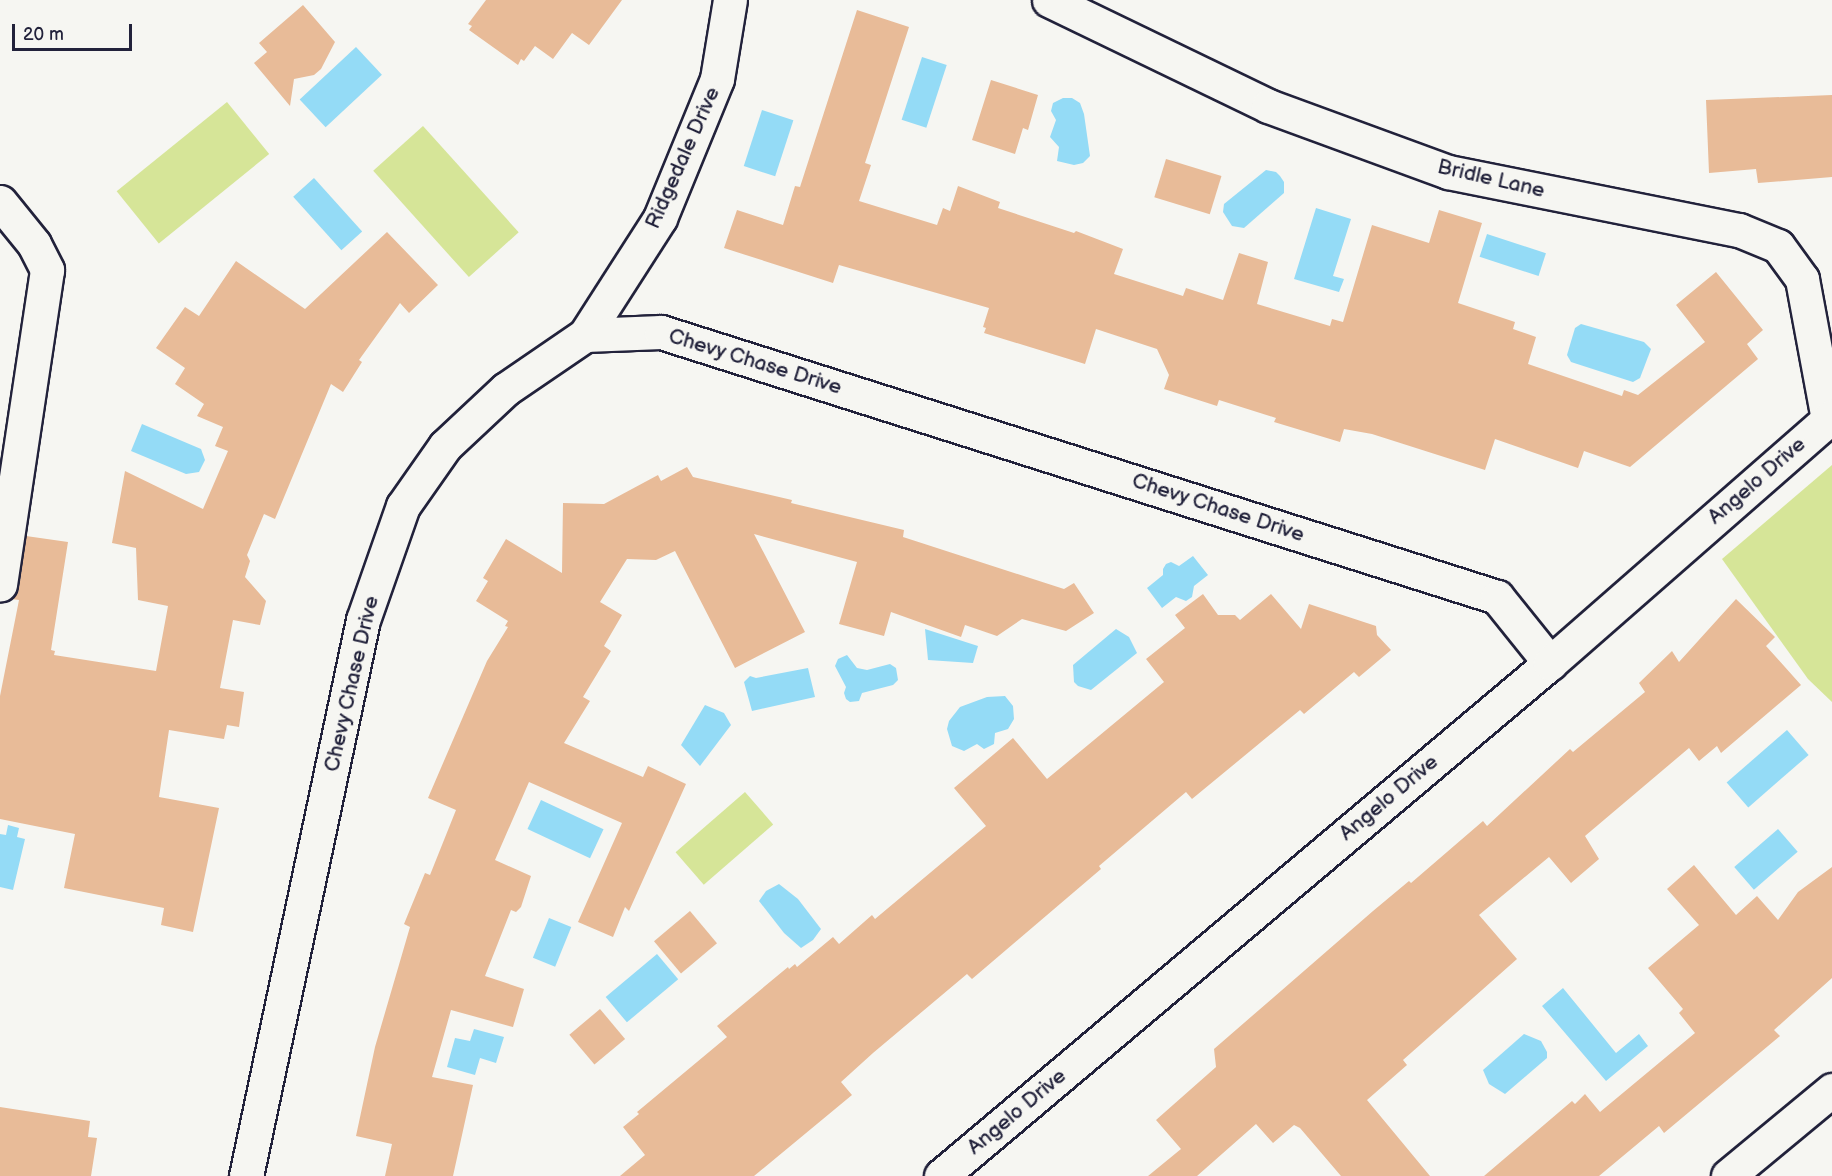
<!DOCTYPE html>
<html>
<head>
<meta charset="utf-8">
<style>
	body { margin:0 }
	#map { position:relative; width:1832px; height:1176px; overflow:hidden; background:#f6f6f2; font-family:"Balsamiq Sans",sans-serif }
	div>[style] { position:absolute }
	.green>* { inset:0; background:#d6e598; transform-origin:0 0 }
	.water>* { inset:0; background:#94dbf6; transform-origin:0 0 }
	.building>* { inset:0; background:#e8bb98; transform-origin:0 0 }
	.roads { filter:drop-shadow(2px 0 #22223b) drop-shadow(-2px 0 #22223b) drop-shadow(0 2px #22223b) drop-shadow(0 -2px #22223b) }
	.minor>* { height:33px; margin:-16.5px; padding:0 16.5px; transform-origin:16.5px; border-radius:16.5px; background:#f6f6f2 }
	span { translate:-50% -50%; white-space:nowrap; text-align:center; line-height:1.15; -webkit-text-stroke:5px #f6f6f2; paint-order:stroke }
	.street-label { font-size:21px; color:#22223b }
	.scale { position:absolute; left:12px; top:24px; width:120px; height:27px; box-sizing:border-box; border:3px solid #22223b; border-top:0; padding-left:8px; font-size:18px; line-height:21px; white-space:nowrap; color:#22223b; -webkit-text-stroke:4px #f6f6f2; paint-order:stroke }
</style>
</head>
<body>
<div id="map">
	<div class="green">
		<i style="left:227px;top:102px;width:67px;height:142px;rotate:51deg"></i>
		<i style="left:423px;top:126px;width:143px;height:67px;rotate:48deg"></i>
		<i style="clip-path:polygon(1832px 465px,1832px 702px,1808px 679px,1722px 559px)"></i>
		<i style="left:745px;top:792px;width:43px;height:92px;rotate:49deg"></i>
	</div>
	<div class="water">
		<i style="left:356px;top:47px;width:38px;height:77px;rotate:47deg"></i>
		<i style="left:922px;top:57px;width:26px;height:66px;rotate:18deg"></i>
		<i style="clip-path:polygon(1063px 98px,1072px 98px,1080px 103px,1084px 114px,1090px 156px,1083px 163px,1074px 165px,1057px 161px,1059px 147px,1050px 137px,1056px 120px,1051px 111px,1053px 103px)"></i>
		<i style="left:762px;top:110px;width:33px;height:59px;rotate:18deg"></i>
		<i style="clip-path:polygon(1266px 170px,1276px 172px,1280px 176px,1284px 182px,1284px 193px,1244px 228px,1232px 226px,1223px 212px,1224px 204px)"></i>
		<i style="left:314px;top:178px;width:72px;height:28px;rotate:48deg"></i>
		<i style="clip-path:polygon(1316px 208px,1351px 219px,1333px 276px,1344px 279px,1339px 292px,1294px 279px)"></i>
		<i style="left:1487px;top:234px;width:62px;height:24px;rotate:18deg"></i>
		<i style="clip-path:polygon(1581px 324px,1644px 342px,1651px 349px,1640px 378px,1633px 382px,1571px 362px,1567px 355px,1575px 328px)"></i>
		<i style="clip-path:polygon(142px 424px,201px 449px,205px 460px,199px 472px,186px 474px,131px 451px)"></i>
		<i style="clip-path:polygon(1193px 556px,1208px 575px,1194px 586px,1192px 597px,1186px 601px,1176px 597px,1162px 608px,1147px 588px,1163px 575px,1163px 569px,1166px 564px,1171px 562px,1179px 566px)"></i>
		<i style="clip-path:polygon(925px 629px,978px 646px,973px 663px,928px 660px)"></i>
		<i style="clip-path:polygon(1116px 629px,1129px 637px,1137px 653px,1091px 690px,1078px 686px,1074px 682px,1073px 665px)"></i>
		<i style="clip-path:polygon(847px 655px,857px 668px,867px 670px,890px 664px,896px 668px,898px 680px,893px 685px,862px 693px,859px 701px,850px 702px,846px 699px,844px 693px,846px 687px,835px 666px,838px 659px)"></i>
		<i style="clip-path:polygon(808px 668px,815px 697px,752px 711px,744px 682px,750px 676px,756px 678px)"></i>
		<i style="clip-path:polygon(1005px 696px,1013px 706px,1014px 719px,1008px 729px,995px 733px,994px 744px,984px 749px,977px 744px,964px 751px,952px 746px,947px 729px,949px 721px,960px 707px,987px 697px)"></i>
		<i style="clip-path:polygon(705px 705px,724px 713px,731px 725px,700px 766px,681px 745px)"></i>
		<i style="left:1787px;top:730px;width:33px;height:80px;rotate:49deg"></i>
		<i style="left:541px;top:800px;width:69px;height:32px;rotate:25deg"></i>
		<i style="clip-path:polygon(8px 825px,19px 828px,17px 837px,25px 839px,13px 890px,0 887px,0 834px,6px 835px)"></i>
		<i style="left:1778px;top:829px;width:30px;height:58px;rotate:49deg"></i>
		<i style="clip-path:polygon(779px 884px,798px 899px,821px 929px,813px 940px,801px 948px,784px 933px,759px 901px,766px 891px)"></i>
		<i style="left:549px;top:918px;width:24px;height:43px;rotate:22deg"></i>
		<i style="left:657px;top:954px;width:33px;height:67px;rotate:50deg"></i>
		<i style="clip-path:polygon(1563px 988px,1616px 1053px,1639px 1034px,1648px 1046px,1606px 1081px,1542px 1006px)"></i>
		<i style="clip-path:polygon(474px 1029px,504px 1037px,496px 1063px,480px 1058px,475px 1075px,447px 1067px,455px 1038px,470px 1041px)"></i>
		<i style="clip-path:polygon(1524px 1034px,1541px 1041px,1547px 1052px,1547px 1058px,1505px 1094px,1489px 1084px,1483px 1070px)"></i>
	</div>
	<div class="building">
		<i style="clip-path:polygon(486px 0,622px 0,589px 45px,572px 33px,553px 59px,535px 46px,524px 61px,521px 59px,518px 65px,469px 30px,472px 26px,468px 24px)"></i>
		<i style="clip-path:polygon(303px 5px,335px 42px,321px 69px,314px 75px,294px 79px,290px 106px,254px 63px,267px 52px,259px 43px)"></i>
		<i style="clip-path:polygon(857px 10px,909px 27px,865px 163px,871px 165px,859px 201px,937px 225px,943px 208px,950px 211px,958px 186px,1000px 202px,998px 208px,1074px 233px,1076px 231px,1123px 249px,1114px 274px,1183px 296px,1186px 288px,1223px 300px,1239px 253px,1268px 262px,1257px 304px,1330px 326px,1332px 319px,1343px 322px,1372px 225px,1429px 243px,1439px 210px,1482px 223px,1458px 303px,1515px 322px,1513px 329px,1536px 337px,1528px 364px,1622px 396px,1624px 390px,1638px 395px,1705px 342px,1676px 305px,1716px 272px,1763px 330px,1747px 344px,1758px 359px,1630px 467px,1584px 451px,1578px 468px,1495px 439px,1485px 470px,1372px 434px,1344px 429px,1340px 442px,1274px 422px,1276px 418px,1219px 400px,1217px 406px,1164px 389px,1169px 375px,1157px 349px,1096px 329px,1085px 364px,984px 333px,986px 328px,983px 327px,989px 308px,839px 265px,833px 283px,724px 248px,737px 210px,783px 225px,795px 186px,800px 187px)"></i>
		<i style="clip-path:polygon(991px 80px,1038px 95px,1028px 130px,1023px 128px,1015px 154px,972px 140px)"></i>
		<i style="clip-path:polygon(1832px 95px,1832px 177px,1758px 183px,1756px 169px,1709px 173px,1706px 100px)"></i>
		<i style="left:1166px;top:159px;width:58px;height:40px;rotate:17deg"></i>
		<i style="clip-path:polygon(387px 232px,438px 285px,409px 313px,400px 303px,359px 360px,362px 362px,343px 392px,331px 384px,275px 519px,264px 514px,247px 555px,250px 561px,245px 577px,266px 601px,260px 625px,233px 620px,220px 688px,244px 692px,239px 727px,227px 725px,224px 739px,169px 730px,159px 797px,219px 808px,193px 932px,161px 925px,164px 908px,64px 888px,75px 834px,0 819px,0 696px,19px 600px,11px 599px,19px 588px,26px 536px,68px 542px,51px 650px,55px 651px,54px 655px,156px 671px,168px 606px,138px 600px,136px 548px,112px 543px,125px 471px,203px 509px,228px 451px,215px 446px,223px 427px,197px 416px,204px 404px,175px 384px,185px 368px,156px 348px,185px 307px,199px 316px,236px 261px,305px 309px)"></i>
		<i style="clip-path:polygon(687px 467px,693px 477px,792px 500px,791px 503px,904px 530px,903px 537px,1064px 589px,1074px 583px,1094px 613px,1066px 631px,1022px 619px,997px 636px,965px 625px,961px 637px,891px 612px,884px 636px,839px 624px,857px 562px,754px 534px,805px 632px,735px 668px,675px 551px,656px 560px,627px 559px,600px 602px,622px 615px,604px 646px,611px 651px,583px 697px,590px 701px,564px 743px,643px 777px,648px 766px,686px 784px,629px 911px,625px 907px,613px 937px,578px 922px,622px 823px,529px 782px,495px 860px,531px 876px,521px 907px,516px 912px,511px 910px,485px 976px,524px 989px,513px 1027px,451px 1010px,432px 1077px,473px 1085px,453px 1176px,385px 1176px,392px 1144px,356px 1136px,375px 1047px,410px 927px,404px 924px,425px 873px,430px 875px,456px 810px,428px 798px,487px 661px,508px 627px,505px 626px,508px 621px,476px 601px,488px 581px,483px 578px,506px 539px,562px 573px,563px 503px,604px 504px,658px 475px,661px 481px)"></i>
		<i style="clip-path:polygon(1203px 594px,1218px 615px,1235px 615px,1240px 620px,1271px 594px,1301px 629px,1309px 604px,1376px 626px,1377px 635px,1391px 650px,1359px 677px,1354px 672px,1304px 714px,1300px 710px,1192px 799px,1186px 792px,1099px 866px,1101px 869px,972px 979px,967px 974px,873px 1053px,841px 1082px,852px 1095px,754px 1176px,620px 1176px,645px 1155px,623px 1127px,639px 1114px,637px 1112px,727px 1037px,717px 1026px,788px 967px,789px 969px,795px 964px,797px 967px,833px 937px,839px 944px,872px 915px,875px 919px,986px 826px,954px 788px,1013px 738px,1047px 779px,1164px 682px,1146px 659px,1185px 628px,1175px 615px)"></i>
		<i style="clip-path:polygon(1736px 599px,1775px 637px,1766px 646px,1801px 685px,1721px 753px,1717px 746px,1699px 761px,1689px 748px,1585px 836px,1599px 859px,1571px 883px,1549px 857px,1479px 915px,1517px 959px,1403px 1060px,1407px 1065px,1367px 1100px,1430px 1176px,1341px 1176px,1300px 1128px,1294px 1125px,1273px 1143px,1256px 1124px,1197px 1176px,1148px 1176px,1181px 1149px,1156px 1120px,1216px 1067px,1214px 1049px,1373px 911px,1409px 881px,1411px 883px,1483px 821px,1487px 826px,1570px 749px,1573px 752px,1645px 692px,1639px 683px,1672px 651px,1679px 662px)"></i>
		<i style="clip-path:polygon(1694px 865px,1736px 915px,1757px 896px,1778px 920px,1798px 892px,1832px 867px,1832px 978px,1774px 1030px,1780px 1036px,1664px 1133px,1659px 1126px,1599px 1176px,1484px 1176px,1572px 1101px,1575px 1104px,1585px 1094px,1600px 1112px,1695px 1033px,1679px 1013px,1683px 1009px,1648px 968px,1699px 925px,1667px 889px)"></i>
		<i style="left:690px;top:911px;width:42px;height:47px;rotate:50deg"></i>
		<i style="left:600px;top:1009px;width:39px;height:40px;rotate:50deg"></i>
		<i style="clip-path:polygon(0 1107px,90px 1121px,88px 1137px,97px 1138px,91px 1176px,0 1176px)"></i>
	</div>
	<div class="roads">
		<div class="minor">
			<i style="left:1049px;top:0;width:243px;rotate:25.8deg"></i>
			<i style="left:1268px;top:106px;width:192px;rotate:20.1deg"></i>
			<i style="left:1448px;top:172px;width:297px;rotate:11.3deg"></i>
			<i style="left:1739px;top:230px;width:42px;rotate:22.3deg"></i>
			<i style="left:1778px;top:246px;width:41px;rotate:54deg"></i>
			<i style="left:1802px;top:279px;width:142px;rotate:79.5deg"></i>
			<i style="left:0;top:202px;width:54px;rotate:51deg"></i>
			<i style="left:34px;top:244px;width:29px;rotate:63deg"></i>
			<i style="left:47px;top:270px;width:318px;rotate:98.5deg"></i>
			<i style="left:585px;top:335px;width:139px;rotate:-57.3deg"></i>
			<i style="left:660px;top:218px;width:150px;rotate:-67.7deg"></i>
			<i style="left:717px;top:79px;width:80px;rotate:-80.7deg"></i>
			<i style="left:246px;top:1176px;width:568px;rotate:-78.12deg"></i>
			<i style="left:363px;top:620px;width:121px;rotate:-70.7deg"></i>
			<i style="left:403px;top:506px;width:73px;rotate:-55deg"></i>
			<i style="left:445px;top:446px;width:83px;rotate:-43.1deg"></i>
			<i style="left:506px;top:389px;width:96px;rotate:-34.4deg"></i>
			<i style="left:585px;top:335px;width:76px;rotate:-2.3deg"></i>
			<i style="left:661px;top:332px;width:877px;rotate:17.59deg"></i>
			<i style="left:1497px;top:597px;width:85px;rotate:51.2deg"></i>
			<i style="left:941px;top:1176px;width:796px;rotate:-40.11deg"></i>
			<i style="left:1550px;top:663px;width:375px;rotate:-41.2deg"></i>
			<i style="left:1728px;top:1176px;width:135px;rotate:-39.6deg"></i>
		</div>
	</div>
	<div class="street-label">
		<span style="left:683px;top:158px;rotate:-66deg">Ridgedale Drive</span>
		<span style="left:1491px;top:179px;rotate:13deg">Bridle Lane</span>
		<span style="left:755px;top:362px;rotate:17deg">Chevy Chase Drive</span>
		<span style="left:1757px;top:481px;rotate:-41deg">Angelo Drive</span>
		<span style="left:1218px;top:508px;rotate:18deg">Chevy Chase Drive</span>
		<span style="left:352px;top:684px;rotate:-77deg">Chevy Chase Drive</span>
		<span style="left:1389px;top:798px;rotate:-40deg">Angelo Drive</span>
		<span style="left:1017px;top:1112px;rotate:-40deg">Angelo Drive</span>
	</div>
	<div class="scale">20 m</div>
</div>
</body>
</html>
